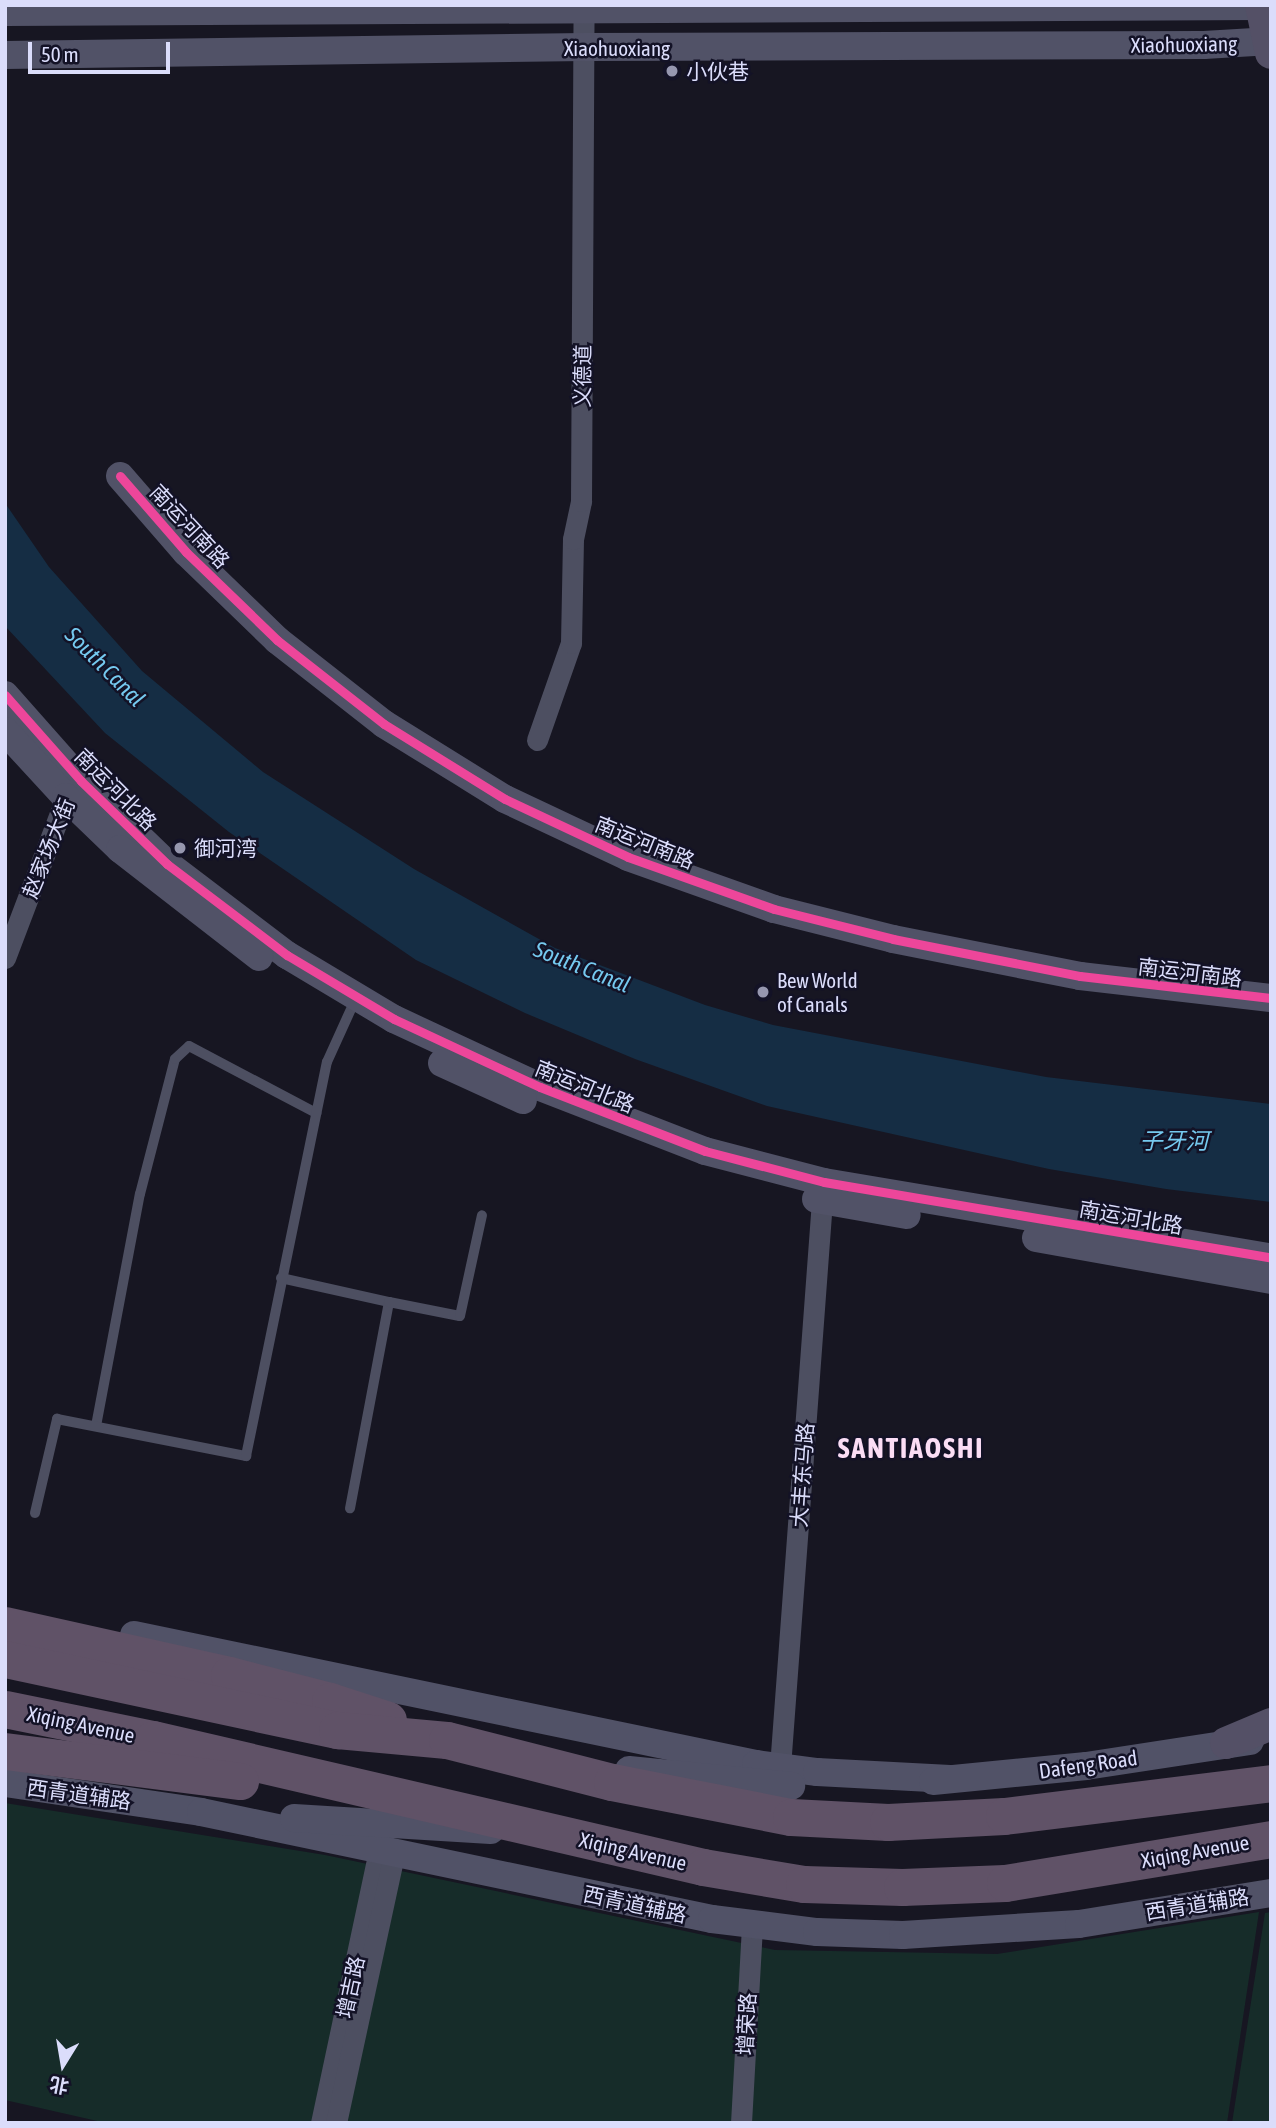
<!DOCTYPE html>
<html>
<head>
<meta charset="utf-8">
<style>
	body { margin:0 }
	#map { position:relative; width:1276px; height:2128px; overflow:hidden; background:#171622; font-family:"Asap Condensed","Noto Sans SC",sans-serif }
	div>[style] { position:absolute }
	.green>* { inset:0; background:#162c29 }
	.water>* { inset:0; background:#152d44 }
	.lane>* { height:10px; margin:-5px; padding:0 5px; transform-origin:5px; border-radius:5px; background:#4d4f61 }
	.street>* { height:21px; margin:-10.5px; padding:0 10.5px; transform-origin:10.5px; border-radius:10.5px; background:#4d4f61 }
	.secondary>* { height:28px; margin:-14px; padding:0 14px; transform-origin:14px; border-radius:14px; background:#515267 }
	.primary>* { height:32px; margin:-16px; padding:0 16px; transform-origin:16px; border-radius:16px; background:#545066 }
	.highway>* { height:37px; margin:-18.5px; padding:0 18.5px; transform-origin:18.5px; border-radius:18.5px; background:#605267 }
	.cycleway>* { height:9px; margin:-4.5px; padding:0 4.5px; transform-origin:4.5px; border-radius:4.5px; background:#ed469a }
	.dots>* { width:19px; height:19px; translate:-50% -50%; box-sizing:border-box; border:4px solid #131226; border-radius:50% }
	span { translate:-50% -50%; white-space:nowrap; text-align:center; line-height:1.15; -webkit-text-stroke:5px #131226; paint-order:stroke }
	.street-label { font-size:21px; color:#dbddfb }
	.poi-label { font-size:21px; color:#dbddfb }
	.left { translate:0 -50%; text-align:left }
	.water-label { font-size:23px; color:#75c9ef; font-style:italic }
	.district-label { font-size:28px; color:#fbddf5; font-weight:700; letter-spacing:2px }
	.frame { position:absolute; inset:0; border:7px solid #dbddfb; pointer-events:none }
	.north { position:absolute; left:28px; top:2030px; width:70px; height:70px; -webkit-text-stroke:5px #131226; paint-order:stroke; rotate:191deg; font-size:19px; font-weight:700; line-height:28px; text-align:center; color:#dbddfb }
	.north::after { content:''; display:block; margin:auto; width:24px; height:32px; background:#dbddfb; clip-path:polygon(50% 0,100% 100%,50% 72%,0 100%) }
	.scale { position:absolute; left:28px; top:42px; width:142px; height:32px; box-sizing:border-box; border:4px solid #dbddfb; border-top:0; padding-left:9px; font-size:21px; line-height:24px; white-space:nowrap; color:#dbddfb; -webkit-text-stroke:5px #131226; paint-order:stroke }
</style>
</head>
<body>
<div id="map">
	<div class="green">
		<i style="clip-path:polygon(5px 1803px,325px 1855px,775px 1950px,997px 1954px,1259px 1912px,1227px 2123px,106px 2123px,5px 2100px)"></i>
		<i style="clip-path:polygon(1271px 1912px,1271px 2123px,1232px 2123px,1265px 1913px)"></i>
	</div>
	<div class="water">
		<i style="clip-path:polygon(5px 503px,49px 567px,142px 671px,263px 772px,414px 869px,555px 948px,705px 1005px,773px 1025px,1046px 1077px,1271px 1104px,1271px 1202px,1166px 1189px,1049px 1169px,767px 1106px,635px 1059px,525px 1013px,416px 960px,229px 832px,105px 733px,5px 626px)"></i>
	</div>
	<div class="lane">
		<i style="left:281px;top:1278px;width:111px;rotate:12.5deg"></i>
		<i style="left:389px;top:1302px;width:210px;rotate:100.7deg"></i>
		<i style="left:389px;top:1302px;width:72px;rotate:11.2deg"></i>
		<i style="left:460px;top:1316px;width:103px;rotate:-77.7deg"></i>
		<i style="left:96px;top:1426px;width:236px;rotate:-79.3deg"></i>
		<i style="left:140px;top:1194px;width:139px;rotate:-75.5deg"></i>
		<i style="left:175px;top:1059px;width:19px;rotate:-43deg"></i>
		<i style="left:189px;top:1046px;width:144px;rotate:27.8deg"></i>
		<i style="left:35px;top:1513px;width:97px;rotate:-76.8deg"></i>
		<i style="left:57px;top:1419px;width:193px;rotate:11.1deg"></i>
		<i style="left:246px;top:1456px;width:402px;rotate:-78.4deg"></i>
		<i style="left:327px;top:1062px;width:70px;rotate:-65.6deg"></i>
	</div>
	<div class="street">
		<i style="left:537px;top:740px;width:103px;rotate:-70.7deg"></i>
		<i style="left:571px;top:643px;width:104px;rotate:-88.9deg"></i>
		<i style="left:573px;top:539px;width:39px;rotate:-78deg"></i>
		<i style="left:581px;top:501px;width:496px;rotate:-89.7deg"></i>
		<i style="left:5px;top:958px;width:172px;rotate:-69.2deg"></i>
		<i style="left:66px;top:797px;width:11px;rotate:-45deg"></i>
		<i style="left:780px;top:1767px;width:582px;rotate:-85.76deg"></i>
		<i style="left:321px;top:2123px;width:278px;rotate:-78deg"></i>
		<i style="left:336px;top:2123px;width:275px;rotate:-77.8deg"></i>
		<i style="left:741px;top:2123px;width:197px;rotate:-86.8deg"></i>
	</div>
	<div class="secondary">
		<i style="left:5px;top:12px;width:1256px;rotate:-0.27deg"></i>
		<i style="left:1261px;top:6px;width:10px;rotate:11deg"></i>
		<i style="left:5px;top:55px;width:580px;rotate:-0.79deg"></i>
		<i style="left:585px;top:47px;width:619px;rotate:-0.19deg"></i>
		<i style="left:1204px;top:45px;width:67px;rotate:-3.4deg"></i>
		<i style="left:120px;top:476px;width:101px;rotate:49deg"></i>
		<i style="left:186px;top:552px;width:127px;rotate:44deg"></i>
		<i style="left:277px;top:640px;width:136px;rotate:38.1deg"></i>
		<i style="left:384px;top:724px;width:142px;rotate:31.8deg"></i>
		<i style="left:505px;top:799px;width:136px;rotate:25.2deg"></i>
		<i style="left:628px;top:857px;width:155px;rotate:19.6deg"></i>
		<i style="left:774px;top:909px;width:123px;rotate:14.1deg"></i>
		<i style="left:893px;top:939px;width:191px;rotate:11.2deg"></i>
		<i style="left:1080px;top:976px;width:192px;rotate:6.6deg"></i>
		<i style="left:5px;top:695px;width:115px;rotate:48.5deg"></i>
		<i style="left:81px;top:781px;width:120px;rotate:44deg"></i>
		<i style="left:167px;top:864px;width:151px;rotate:37.2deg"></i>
		<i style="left:287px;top:955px;width:125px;rotate:30.9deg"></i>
		<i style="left:394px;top:1019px;width:161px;rotate:25deg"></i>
		<i style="left:540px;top:1087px;width:177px;rotate:21.2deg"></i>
		<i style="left:705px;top:1151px;width:123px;rotate:14.6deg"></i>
		<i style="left:824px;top:1182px;width:453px;rotate:9.6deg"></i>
		<i style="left:5px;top:731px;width:90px;rotate:47.3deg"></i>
		<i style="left:66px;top:797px;width:75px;rotate:43.9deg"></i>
		<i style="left:120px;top:849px;width:176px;rotate:37.8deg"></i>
		<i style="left:442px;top:1063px;width:89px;rotate:24.6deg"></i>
		<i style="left:816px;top:1199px;width:92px;rotate:10deg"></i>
		<i style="left:1036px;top:1238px;width:239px;rotate:10.1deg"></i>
		<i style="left:134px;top:1635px;width:635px;rotate:11.72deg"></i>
		<i style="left:756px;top:1764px;width:62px;rotate:7.5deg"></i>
		<i style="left:817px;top:1772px;width:133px;rotate:3deg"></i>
		<i style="left:629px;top:1770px;width:163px;rotate:5.6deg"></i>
		<i style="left:933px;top:1781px;width:154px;rotate:-5.6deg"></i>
		<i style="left:1086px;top:1766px;width:166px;rotate:-8.7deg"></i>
		<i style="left:5px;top:1783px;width:198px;rotate:8.4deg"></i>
		<i style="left:201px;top:1812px;width:522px;rotate:11.83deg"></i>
		<i style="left:712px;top:1919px;width:106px;rotate:7.1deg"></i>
		<i style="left:817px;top:1932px;width:86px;rotate:2deg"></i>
		<i style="left:903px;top:1935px;width:176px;rotate:-3.6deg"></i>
		<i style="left:1079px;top:1924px;width:194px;rotate:-9.2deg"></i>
		<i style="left:294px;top:1818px;width:197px;rotate:3.5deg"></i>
	</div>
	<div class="primary">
		<i style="left:1261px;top:5px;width:49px;rotate:78.2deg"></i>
		<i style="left:1226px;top:1743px;width:49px;rotate:-22.9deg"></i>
	</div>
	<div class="highway">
		<i style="left:5px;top:1625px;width:230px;rotate:12.6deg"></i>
		<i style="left:229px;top:1675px;width:104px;rotate:14.4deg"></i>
		<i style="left:330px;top:1701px;width:61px;rotate:18.1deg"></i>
		<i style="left:5px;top:1659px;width:340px;rotate:12.1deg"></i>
		<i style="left:337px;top:1730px;width:110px;rotate:5.2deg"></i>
		<i style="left:447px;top:1740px;width:170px;rotate:14.3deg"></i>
		<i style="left:612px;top:1782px;width:182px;rotate:11.1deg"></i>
		<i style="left:791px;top:1817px;width:97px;rotate:3deg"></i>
		<i style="left:888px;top:1822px;width:116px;rotate:-3deg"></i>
		<i style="left:1004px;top:1816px;width:269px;rotate:-7deg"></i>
		<i style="left:5px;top:1709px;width:151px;rotate:11.5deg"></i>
		<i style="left:153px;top:1739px;width:565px;rotate:13.1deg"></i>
		<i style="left:703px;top:1867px;width:102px;rotate:9.6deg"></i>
		<i style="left:804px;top:1884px;width:98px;rotate:1.8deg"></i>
		<i style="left:902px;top:1887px;width:103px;rotate:-2.2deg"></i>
		<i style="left:1005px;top:1883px;width:270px;rotate:-9.4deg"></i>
		<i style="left:5px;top:1751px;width:237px;rotate:7.3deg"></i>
	</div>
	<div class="cycleway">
		<i style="left:120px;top:476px;width:101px;rotate:49deg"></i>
		<i style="left:186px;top:552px;width:127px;rotate:44deg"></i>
		<i style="left:277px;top:640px;width:136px;rotate:38.1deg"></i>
		<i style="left:384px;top:724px;width:142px;rotate:31.8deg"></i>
		<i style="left:505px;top:799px;width:136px;rotate:25.2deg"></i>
		<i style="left:628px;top:857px;width:155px;rotate:19.6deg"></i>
		<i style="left:774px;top:909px;width:123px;rotate:14.1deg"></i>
		<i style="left:893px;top:939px;width:191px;rotate:11.2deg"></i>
		<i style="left:1080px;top:976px;width:192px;rotate:6.6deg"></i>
		<i style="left:5px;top:695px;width:115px;rotate:48.5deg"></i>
		<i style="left:81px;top:781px;width:120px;rotate:44deg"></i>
		<i style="left:167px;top:864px;width:151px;rotate:37.2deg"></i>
		<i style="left:287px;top:955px;width:125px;rotate:30.9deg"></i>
		<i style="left:394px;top:1019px;width:161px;rotate:25deg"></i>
		<i style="left:540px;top:1087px;width:177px;rotate:21.2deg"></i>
		<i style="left:705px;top:1151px;width:123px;rotate:14.6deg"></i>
		<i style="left:824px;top:1182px;width:453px;rotate:9.6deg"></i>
	</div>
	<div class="dots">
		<i style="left:672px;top:71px;background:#9697af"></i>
		<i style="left:180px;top:848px;background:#9697af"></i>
		<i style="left:763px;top:992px;background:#9697af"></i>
	</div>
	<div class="street-label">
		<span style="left:1184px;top:44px;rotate:-1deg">Xiaohuoxiang</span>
		<span style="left:617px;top:48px">Xiaohuoxiang</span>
		<span style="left:582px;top:376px;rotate:-89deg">义德道</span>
		<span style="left:190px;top:526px;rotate:47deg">南运河南路</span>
		<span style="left:116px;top:789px;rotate:45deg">南运河北路</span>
		<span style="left:645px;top:842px;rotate:22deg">南运河南路</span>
		<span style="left:48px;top:848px;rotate:-68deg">赵家场大街</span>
		<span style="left:1190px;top:972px;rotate:7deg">南运河南路</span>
		<span style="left:585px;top:1086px;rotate:22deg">南运河北路</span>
		<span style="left:1131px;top:1217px;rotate:10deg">南运河北路</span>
		<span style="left:802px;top:1475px;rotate:-86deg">大丰东马路</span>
		<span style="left:81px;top:1724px;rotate:12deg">Xiqing Avenue</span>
		<span style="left:1088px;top:1764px;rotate:-8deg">Dafeng Road</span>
		<span style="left:79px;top:1794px;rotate:8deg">西青道辅路</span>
		<span style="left:633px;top:1851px;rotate:13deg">Xiqing Avenue</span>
		<span style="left:1195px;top:1851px;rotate:-10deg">Xiqing Avenue</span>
		<span style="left:635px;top:1904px;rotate:12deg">西青道辅路</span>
		<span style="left:1197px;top:1904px;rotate:-9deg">西青道辅路</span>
		<span style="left:350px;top:1987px;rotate:-78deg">增吉路</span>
		<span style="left:746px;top:2024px;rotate:-87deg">增荣路</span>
	</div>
	<div class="poi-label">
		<span class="left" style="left:686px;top:71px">小伙巷</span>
		<span class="left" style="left:194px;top:848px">御河湾</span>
		<span class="left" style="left:777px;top:992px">Bew World<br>of Canals</span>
	</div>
	<div class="water-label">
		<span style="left:105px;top:667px;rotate:45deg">South Canal</span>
		<span style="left:582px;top:967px;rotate:22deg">South Canal</span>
		<span style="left:1174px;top:1141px">子牙河</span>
	</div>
	<div class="district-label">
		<span style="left:911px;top:1448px">SANTIAOSHI</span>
	</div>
	<div class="frame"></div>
	<div class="north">北</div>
	<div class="scale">50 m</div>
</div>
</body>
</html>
